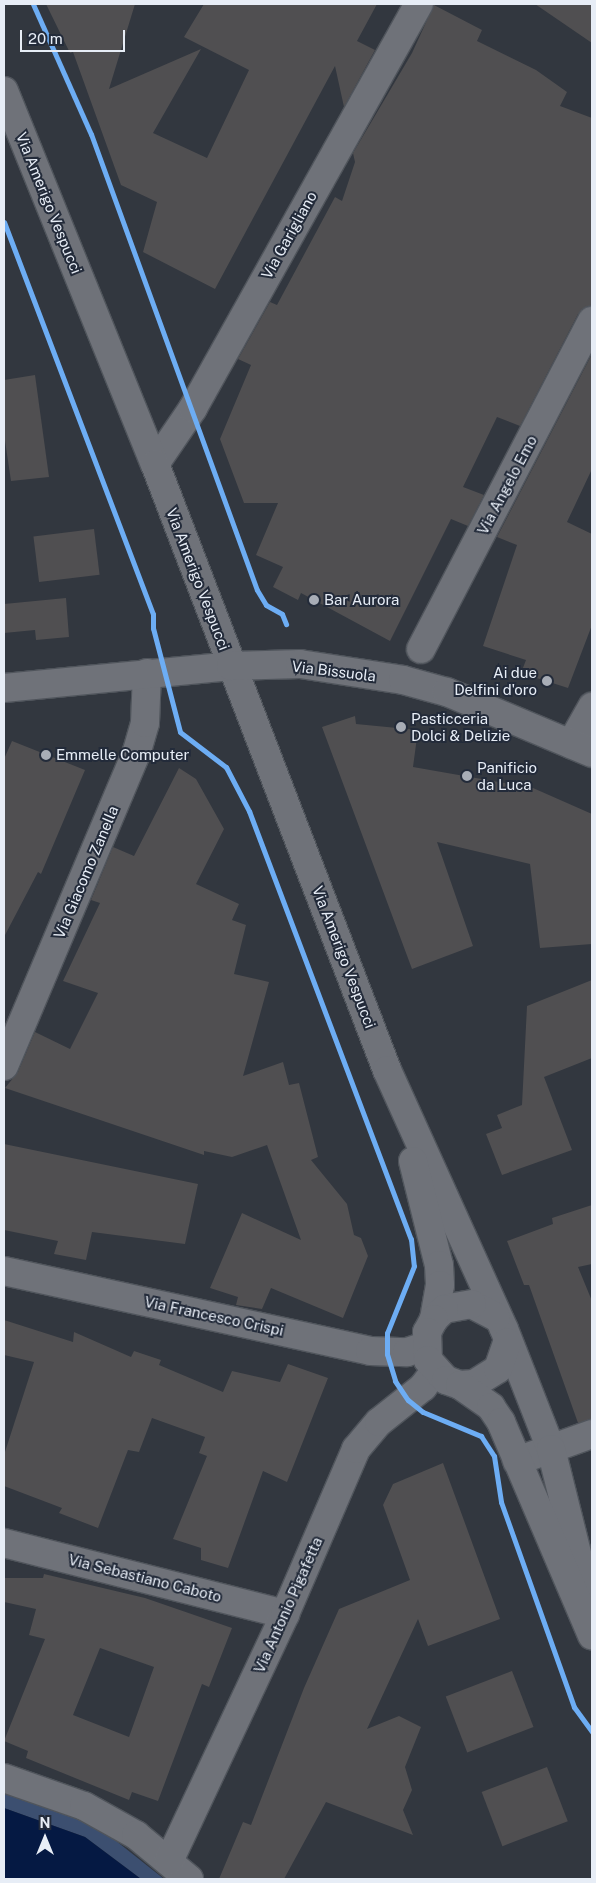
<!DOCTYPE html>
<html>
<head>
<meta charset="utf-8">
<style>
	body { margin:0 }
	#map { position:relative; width:596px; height:1883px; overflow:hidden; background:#32373f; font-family:"Public Sans",sans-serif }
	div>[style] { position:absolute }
	.green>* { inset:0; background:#3c4f70 }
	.water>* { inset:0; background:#051943 }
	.building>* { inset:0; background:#504f51; transform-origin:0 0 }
	.roads { filter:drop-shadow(1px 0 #50555c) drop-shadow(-1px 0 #50555c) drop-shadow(0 1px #50555c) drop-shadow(0 -1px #50555c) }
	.street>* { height:28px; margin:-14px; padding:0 14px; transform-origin:14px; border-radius:14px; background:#6f7279 }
	.secondary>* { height:28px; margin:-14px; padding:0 14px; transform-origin:14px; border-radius:14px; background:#6f7279 }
	.cycleway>* { height:5px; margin:-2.5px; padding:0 2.5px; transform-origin:2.5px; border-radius:2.5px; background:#6dadf4 }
	.dots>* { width:14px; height:14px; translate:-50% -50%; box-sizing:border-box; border:2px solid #232b3a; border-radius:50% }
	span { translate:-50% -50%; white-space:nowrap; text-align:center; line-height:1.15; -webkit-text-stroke:4px #232b3a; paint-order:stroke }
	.street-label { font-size:15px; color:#e7edf6 }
	.poi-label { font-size:15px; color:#e7edf6 }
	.left { translate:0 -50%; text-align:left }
	.right { translate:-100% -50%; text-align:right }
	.frame { position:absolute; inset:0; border:5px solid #e7edf6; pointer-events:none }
	.north { position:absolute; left:20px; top:1813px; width:50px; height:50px; -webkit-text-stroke:4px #232b3a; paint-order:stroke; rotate:0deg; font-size:14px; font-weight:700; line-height:20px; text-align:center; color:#e7edf6 }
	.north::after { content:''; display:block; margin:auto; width:18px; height:22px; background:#e7edf6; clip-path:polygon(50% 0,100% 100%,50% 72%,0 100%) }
	.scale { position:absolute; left:20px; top:30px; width:105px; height:22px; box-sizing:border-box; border:2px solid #e7edf6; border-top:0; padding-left:6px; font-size:15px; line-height:18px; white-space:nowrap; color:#e7edf6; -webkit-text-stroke:4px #232b3a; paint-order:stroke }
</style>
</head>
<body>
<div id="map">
	<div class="green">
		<i style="clip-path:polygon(4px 1790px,96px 1825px,164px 1879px,141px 1879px,85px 1837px,4px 1808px)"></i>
	</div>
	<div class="water">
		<i style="clip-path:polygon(4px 1808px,85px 1837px,141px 1879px,4px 1879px)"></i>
	</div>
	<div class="building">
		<i style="clip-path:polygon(46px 4px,135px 4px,109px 89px,201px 49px,153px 133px,207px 158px,249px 70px,184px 37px,204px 4px,377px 4px,357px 41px,375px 50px,344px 107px,335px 66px,215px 289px,143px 252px,157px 202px,121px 185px,73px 52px,70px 53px)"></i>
		<i style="clip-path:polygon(535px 4px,592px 4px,592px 43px)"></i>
		<i style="clip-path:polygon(434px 5px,482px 30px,477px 41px,536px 70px,567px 92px,560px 106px,592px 118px,592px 306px,578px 314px,520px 426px,497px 417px,463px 487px,484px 495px,468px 526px,451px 519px,390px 641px,301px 593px,298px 600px,273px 587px,283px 567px,256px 555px,278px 503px,244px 503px,220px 439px,251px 365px,238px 359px,270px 302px,277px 305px,335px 197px,342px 201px,355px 162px,353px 153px,412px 53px)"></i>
		<i style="clip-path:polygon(592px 354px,592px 469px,567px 522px,592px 534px,592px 625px,568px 688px,521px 673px,526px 660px,483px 646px,517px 545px,497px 537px)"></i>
		<i style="clip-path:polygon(35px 375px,49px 477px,11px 481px,4px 434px,4px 380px)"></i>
		<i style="left:94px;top:529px;width:46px;height:61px;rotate:83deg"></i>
		<i style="clip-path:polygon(66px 598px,69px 637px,36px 640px,35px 630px,4px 633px,4px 604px)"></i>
		<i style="clip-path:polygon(355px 716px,356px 724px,418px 730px,413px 767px,533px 788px,592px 814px,592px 944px,540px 948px,530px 864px,437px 842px,473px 946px,412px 969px,322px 727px)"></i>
		<i style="clip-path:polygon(12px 741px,85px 770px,41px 874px,38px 872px,4px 937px,4px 759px)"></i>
		<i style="clip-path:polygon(179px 768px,196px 779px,224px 829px,196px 884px,239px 904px,232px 920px,246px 925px,234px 974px,269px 982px,243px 1076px,283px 1062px,289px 1085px,299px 1083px,318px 1157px,311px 1160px,347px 1204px,354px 1235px,361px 1238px,368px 1256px,343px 1318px,271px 1288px,262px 1309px,236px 1305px,238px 1297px,210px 1288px,242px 1213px,301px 1240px,267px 1145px,232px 1157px,204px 1151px,204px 1155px,5px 1088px,18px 1072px,35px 1032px,70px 1049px,98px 993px,63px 981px,100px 903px,91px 900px,113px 847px,134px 856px)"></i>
		<i style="clip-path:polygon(592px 980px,592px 1058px,544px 1077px,572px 1150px,502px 1175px,486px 1134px,502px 1128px,497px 1115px,522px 1105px,527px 1006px)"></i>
		<i style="clip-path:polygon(4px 1144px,198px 1184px,185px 1244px,92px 1232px,86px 1260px,54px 1254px,58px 1241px,4px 1230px)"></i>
		<i style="clip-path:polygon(592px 1205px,592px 1264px,578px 1267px,592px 1301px,592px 1419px,578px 1423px,529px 1285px,524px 1285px,507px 1241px,553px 1224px,552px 1218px)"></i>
		<i style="clip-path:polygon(4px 1320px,73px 1342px,74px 1332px,131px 1357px,134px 1351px,161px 1360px,159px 1365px,223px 1392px,232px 1371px,280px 1382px,288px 1364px,328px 1378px,287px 1482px,263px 1471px,228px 1568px,201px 1560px,201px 1548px,173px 1539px,207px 1456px,199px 1453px,205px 1437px,152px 1418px,139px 1452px,128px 1450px,98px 1528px,59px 1513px,62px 1508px,4px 1486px,4px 1455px,34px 1362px,4px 1355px)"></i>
		<i style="clip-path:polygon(443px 1463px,500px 1619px,428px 1646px,418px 1619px,367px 1729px,399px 1716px,421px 1727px,405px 1767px,412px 1790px,403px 1810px,413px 1835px,326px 1802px,284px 1879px,219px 1879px,243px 1822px,251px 1825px,304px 1688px,339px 1609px,410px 1580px,383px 1505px,393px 1484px)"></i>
		<i style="clip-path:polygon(evenodd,44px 1574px,145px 1598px,232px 1628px,209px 1687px,202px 1684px,158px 1801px,132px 1792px,129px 1800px,26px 1758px,28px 1751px,4px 1741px,45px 1639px,29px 1635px,36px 1609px,4px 1602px,4px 1578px,43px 1578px,44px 1574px,100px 1648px,154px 1667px,129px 1737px,73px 1715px,100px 1648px)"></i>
		<i style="left:512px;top:1671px;width:60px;height:71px;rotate:69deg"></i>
		<i style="left:547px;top:1767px;width:58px;height:70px;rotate:69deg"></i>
	</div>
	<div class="roads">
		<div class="street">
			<i style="left:155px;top:464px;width:68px;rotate:-55.8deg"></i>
			<i style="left:193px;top:408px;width:463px;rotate:-60.8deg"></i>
			<i style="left:421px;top:649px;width:370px;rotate:-62.5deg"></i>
			<i style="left:571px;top:744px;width:43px;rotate:-60.4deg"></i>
			<i style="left:4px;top:1066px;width:342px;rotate:-67.1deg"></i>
			<i style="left:137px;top:751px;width:29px;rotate:-74deg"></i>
			<i style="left:145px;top:723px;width:50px;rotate:-87.7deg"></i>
			<i style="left:4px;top:1271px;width:375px;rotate:12.3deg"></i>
			<i style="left:370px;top:1351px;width:37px;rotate:2deg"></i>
			<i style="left:407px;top:1352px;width:19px;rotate:-18deg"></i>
			<i style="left:517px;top:1461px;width:80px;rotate:-19.8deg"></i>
			<i style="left:4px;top:1543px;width:290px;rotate:14.2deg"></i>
			<i style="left:4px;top:1778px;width:85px;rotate:19.3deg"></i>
			<i style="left:84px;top:1806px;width:60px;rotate:29.1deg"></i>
			<i style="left:136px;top:1835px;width:69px;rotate:39.7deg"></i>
			<i style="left:169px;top:1861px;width:273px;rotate:-64.8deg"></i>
			<i style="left:285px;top:1614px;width:180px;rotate:-66.7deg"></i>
			<i style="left:356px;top:1449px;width:35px;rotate:-50deg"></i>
			<i style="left:379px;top:1422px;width:56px;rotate:-38.5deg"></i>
			<i style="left:423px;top:1387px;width:20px;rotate:-53deg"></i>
		</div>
		<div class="secondary">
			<i style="left:4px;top:91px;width:402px;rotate:68deg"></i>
			<i style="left:155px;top:464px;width:649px;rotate:69.05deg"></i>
			<i style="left:387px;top:1070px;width:284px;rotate:65.7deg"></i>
			<i style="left:504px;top:1329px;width:129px;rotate:68.6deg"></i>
			<i style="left:551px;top:1449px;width:170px;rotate:76deg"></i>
			<i style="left:4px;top:688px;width:228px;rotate:-5.5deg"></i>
			<i style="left:231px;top:666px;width:69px;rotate:-1.7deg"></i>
			<i style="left:300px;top:664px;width:104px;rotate:8.8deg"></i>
			<i style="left:403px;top:680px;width:46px;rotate:15.3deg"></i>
			<i style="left:447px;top:692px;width:157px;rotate:22.8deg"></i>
			<i style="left:413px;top:1161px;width:107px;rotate:76deg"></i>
			<i style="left:439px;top:1265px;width:20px;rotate:87deg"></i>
			<i style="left:440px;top:1285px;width:35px;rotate:100deg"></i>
			<i style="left:496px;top:1317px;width:27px;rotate:-152deg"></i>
			<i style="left:472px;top:1304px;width:28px;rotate:170deg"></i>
			<i style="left:444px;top:1309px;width:14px;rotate:135deg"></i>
			<i style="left:434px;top:1319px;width:15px;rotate:118deg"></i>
			<i style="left:427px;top:1332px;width:28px;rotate:88deg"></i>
			<i style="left:428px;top:1360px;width:27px;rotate:48deg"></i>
			<i style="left:446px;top:1380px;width:15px;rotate:20deg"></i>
			<i style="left:460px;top:1385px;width:14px;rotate:-4deg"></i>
			<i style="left:474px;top:1384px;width:28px;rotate:-32deg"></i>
			<i style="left:498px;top:1369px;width:28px;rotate:-71deg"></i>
			<i style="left:460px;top:1385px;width:38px;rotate:35deg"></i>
			<i style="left:491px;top:1407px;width:18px;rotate:56deg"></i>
			<i style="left:501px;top:1422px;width:232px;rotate:66.9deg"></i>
		</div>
	</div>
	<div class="cycleway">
		<i style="left:33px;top:4px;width:142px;rotate:66deg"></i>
		<i style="left:91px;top:134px;width:485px;rotate:70deg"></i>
		<i style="left:257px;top:590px;width:17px;rotate:59deg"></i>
		<i style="left:266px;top:605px;width:18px;rotate:29deg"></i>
		<i style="left:282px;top:614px;width:11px;rotate:68deg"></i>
		<i style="left:4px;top:222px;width:419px;rotate:69.2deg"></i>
		<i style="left:153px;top:614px;width:14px;rotate:90deg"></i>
		<i style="left:153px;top:628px;width:107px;rotate:75.4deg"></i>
		<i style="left:180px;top:732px;width:58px;rotate:37.3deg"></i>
		<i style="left:226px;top:767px;width:50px;rotate:62.4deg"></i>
		<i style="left:249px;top:811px;width:458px;rotate:69.3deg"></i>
		<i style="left:411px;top:1239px;width:27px;rotate:84deg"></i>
		<i style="left:414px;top:1266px;width:72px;rotate:111.9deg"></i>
		<i style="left:387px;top:1333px;width:21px;rotate:90deg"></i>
		<i style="left:387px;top:1354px;width:28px;rotate:73deg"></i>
		<i style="left:395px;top:1381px;width:23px;rotate:56deg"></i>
		<i style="left:408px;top:1400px;width:19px;rotate:39deg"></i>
		<i style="left:423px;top:1412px;width:63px;rotate:22.5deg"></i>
		<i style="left:481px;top:1436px;width:24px;rotate:57deg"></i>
		<i style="left:494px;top:1456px;width:47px;rotate:81.3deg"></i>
		<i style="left:501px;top:1502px;width:218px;rotate:70.4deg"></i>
		<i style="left:574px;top:1707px;width:31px;rotate:54deg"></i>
	</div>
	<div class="dots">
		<i style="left:314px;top:600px;background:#a8adb6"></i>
		<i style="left:547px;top:681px;background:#a8adb6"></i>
		<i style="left:401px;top:727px;background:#a8adb6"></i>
		<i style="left:46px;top:755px;background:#a8adb6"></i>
		<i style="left:467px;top:776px;background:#a8adb6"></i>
	</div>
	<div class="street-label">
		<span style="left:49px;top:203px;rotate:68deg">Via Amerigo Vespucci</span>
		<span style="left:289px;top:235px;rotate:-61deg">Via Garigliano</span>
		<span style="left:507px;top:485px;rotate:-62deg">Via Angelo Emo</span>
		<span style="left:198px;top:579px;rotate:69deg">Via Amerigo Vespucci</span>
		<span style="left:334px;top:671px;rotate:7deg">Via Bissuola</span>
		<span style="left:86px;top:872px;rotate:-67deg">Via Giacomo Zanella</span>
		<span style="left:344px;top:957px;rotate:69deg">Via Amerigo Vespucci</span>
		<span style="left:214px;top:1316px;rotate:12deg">Via Francesco Crispi</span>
		<span style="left:145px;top:1578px;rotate:14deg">Via Sebastiano Caboto</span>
		<span style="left:288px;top:1605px;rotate:-66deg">Via Antonio Pigafetta</span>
	</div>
	<div class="poi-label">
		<span class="left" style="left:324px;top:600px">Bar Aurora</span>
		<span class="right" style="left:537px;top:681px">Ai due<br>Delfini d'oro</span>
		<span class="left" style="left:411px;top:727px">Pasticceria<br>Dolci &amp; Delizie</span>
		<span class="left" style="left:56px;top:755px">Emmelle Computer</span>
		<span class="left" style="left:477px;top:776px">Panificio<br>da Luca</span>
	</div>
	<div class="frame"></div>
	<div class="north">N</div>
	<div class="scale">20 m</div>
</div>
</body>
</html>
